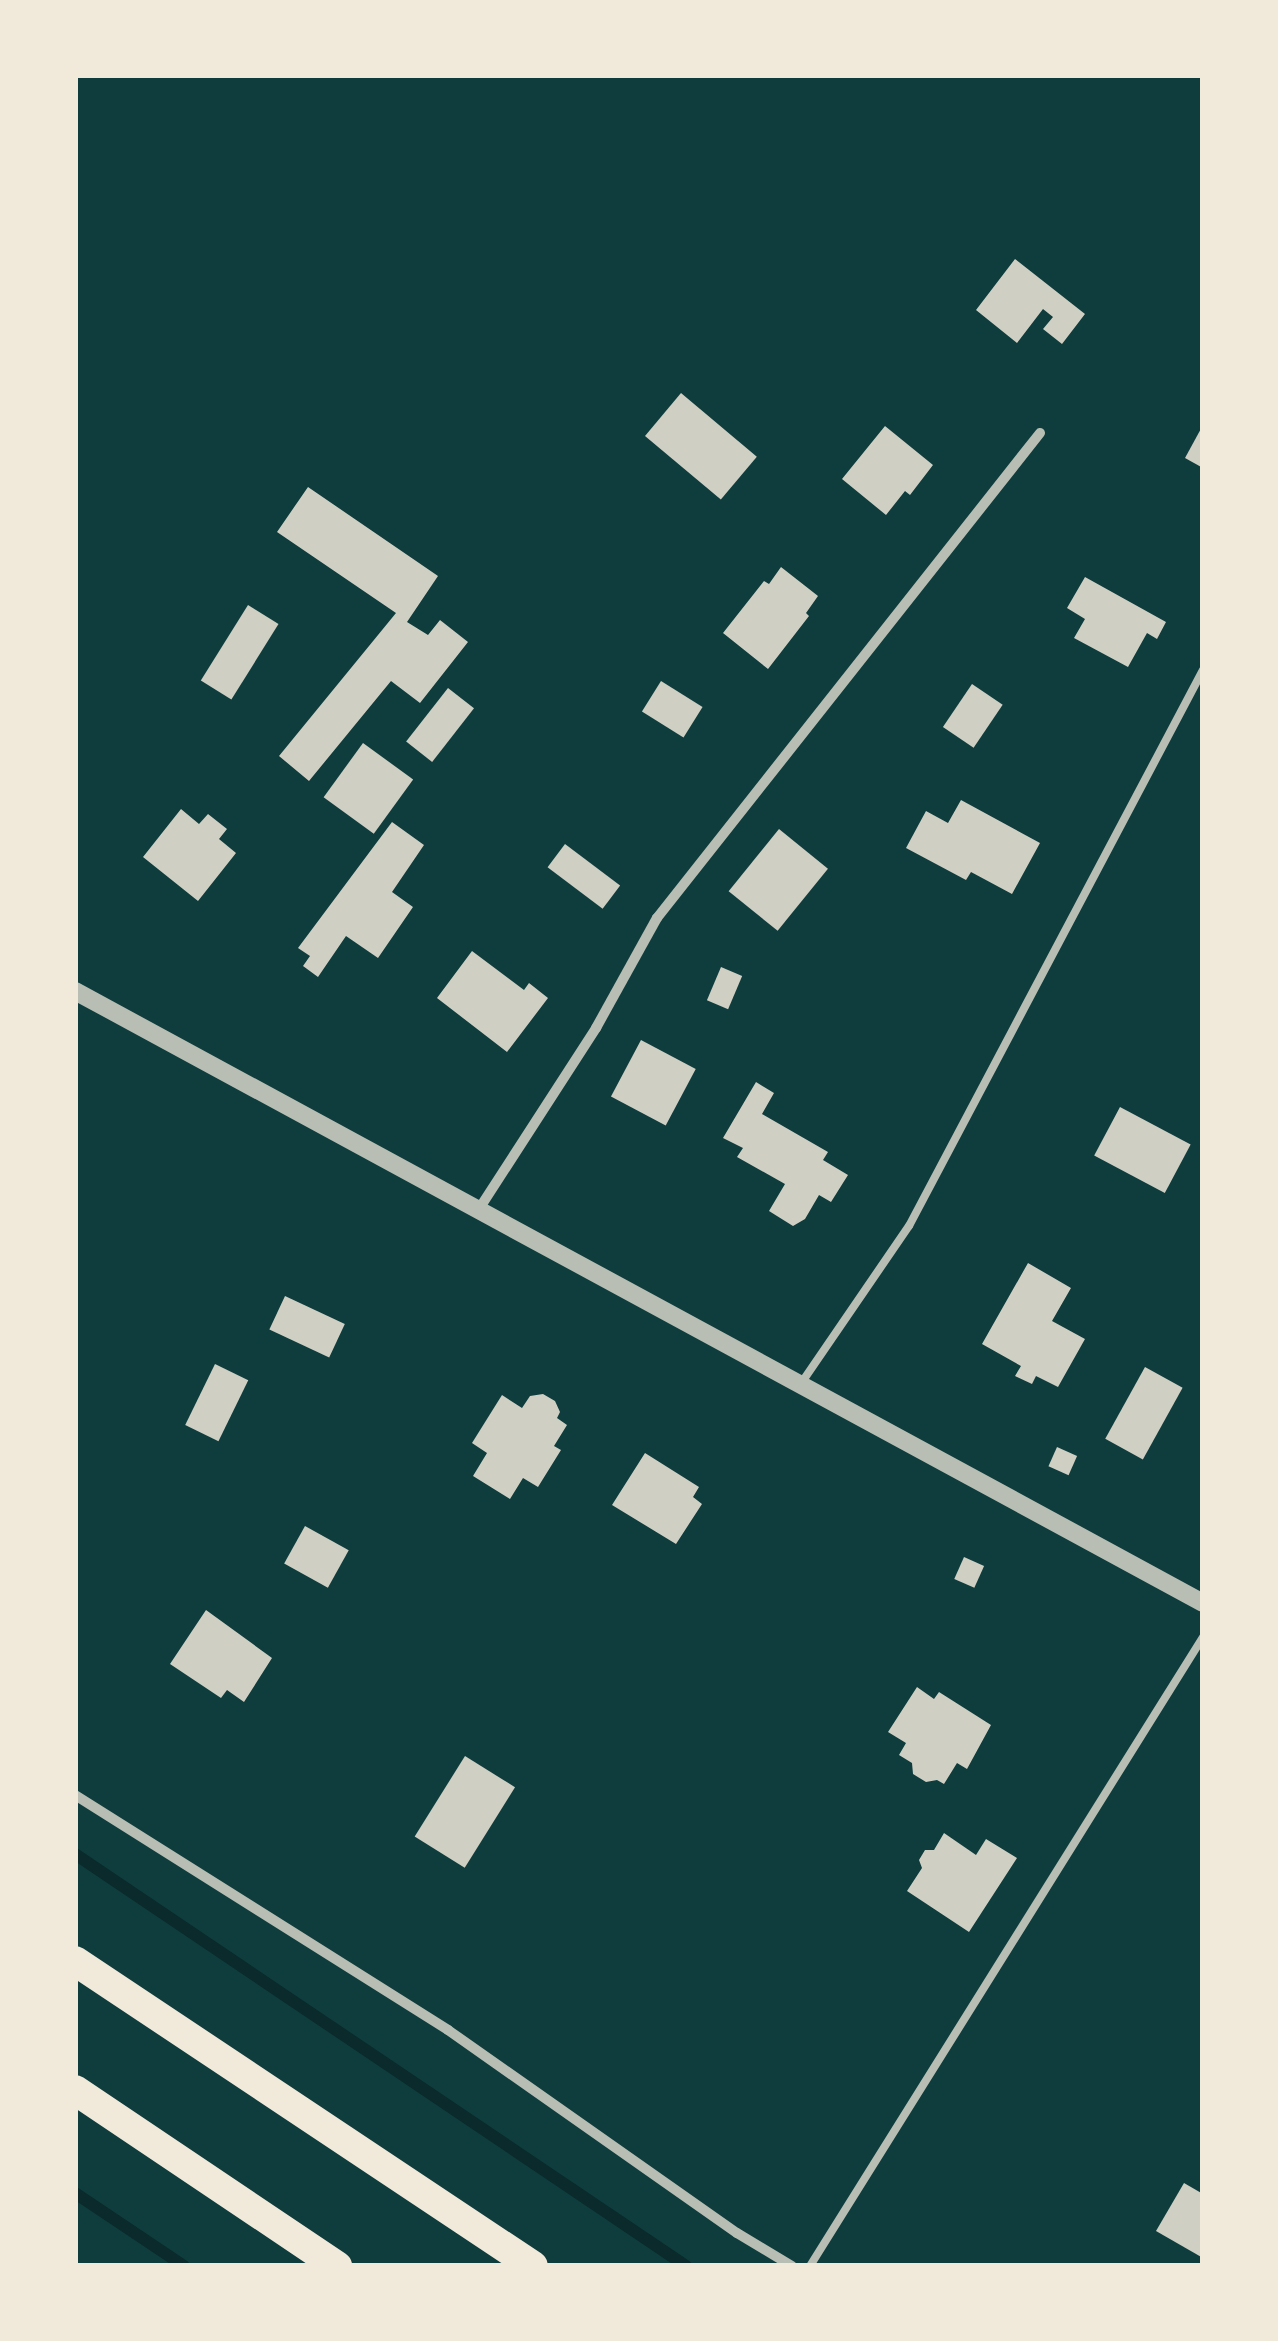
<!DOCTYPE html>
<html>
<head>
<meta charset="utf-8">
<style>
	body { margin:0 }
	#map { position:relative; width:1278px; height:2341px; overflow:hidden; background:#0f3d3e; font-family:Karla,sans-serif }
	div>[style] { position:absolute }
	.stream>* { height:12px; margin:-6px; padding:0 6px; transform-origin:6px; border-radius:6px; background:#0a2a2b }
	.building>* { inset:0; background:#cfcfc3; transform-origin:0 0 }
	.service>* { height:8px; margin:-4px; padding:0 4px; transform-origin:4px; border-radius:4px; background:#b8beb3 }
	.minor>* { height:10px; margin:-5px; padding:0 5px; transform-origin:5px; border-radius:5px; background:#b8beb3 }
	.tertiary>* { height:18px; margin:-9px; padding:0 9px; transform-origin:9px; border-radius:9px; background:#b8beb3 }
	.motorway>* { height:30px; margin:-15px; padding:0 15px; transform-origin:15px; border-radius:15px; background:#f1e9da }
	span { translate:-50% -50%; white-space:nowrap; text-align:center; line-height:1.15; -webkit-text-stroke:8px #f1e9da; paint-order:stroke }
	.frame { position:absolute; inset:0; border:78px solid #f1e9da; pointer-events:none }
</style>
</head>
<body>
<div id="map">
	<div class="stream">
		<i style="left:75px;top:1854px;width:737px;rotate:33.99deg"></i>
		<i style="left:75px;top:2193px;width:131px;rotate:33.8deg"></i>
	</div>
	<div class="building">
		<i style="clip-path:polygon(1015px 259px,1085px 314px,1062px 344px,1043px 329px,1053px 317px,1043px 309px,1017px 343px,976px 310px)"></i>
		<i style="left:681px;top:393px;width:99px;height:56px;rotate:40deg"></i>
		<i style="clip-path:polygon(1203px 425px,1203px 468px,1185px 458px)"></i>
		<i style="clip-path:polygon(885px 426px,933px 465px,910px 495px,905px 491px,886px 515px,842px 479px)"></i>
		<i style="clip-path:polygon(308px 487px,438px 576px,407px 622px,428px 635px,440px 620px,468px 642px,420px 703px,391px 681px,309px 781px,279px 756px,396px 613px,277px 532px)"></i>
		<i style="clip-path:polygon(781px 567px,818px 596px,806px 613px,809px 616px,768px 669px,723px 633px,764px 581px,769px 584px)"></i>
		<i style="clip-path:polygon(1085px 577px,1166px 622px,1157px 639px,1147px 633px,1128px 667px,1074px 638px,1085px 619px,1067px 608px)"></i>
		<i style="left:248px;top:605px;width:36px;height:89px;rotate:32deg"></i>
		<i style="left:661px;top:681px;width:49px;height:36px;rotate:32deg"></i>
		<i style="left:972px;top:684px;width:37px;height:52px;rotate:34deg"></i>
		<i style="left:448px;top:688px;width:33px;height:68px;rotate:38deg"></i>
		<i style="left:363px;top:743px;width:62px;height:67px;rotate:36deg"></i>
		<i style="clip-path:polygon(961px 800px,1040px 843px,1012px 894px,971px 872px,966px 880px,906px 848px,926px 811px,948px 823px)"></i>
		<i style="clip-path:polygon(181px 809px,199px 824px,208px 814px,227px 829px,219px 839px,236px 853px,198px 901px,143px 857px)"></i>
		<i style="clip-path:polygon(392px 822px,424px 845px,392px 892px,413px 907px,378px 958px,346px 936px,318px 977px,303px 966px,310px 956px,298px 948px)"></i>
		<i style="left:779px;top:829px;width:63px;height:80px;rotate:39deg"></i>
		<i style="left:565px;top:844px;width:69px;height:29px;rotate:37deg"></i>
		<i style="clip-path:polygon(472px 951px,524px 990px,529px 983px,548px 998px,507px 1052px,437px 998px)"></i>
		<i style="left:721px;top:967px;width:23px;height:36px;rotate:23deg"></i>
		<i style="left:641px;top:1040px;width:62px;height:64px;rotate:28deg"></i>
		<i style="clip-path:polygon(756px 1082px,774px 1093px,762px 1114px,828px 1152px,823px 1160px,848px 1175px,831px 1202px,819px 1195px,805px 1219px,793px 1226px,769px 1211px,785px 1184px,737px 1157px,743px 1148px,723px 1138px)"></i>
		<i style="left:1120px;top:1107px;width:80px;height:55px;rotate:28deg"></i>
		<i style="clip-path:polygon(1028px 1263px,1071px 1288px,1052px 1321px,1085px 1339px,1058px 1387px,1036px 1376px,1032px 1384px,1015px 1376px,1021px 1366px,982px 1344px)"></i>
		<i style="left:285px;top:1296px;width:66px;height:37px;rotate:25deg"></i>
		<i style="left:215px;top:1364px;width:37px;height:68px;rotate:26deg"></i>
		<i style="left:1145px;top:1367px;width:43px;height:82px;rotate:29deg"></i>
		<i style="clip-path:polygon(543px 1394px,555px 1401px,560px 1412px,557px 1418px,567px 1425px,554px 1446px,561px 1450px,538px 1487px,523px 1478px,510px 1499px,473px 1476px,487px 1453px,472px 1443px,502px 1395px,522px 1408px,530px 1396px)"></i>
		<i style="left:1057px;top:1447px;width:22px;height:21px;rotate:24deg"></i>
		<i style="clip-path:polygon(645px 1453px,699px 1487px,693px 1497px,702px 1504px,676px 1544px,612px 1505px)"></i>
		<i style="left:305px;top:1526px;width:50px;height:43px;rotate:29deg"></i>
		<i style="left:964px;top:1557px;width:22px;height:24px;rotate:24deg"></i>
		<i style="clip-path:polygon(206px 1610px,272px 1658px,244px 1702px,227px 1690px,221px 1698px,170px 1664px)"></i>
		<i style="clip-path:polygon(917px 1687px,934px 1699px,939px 1692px,991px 1725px,967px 1769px,957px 1763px,944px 1784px,937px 1780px,926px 1782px,913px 1774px,912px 1763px,899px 1755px,906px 1743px,888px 1732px)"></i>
		<i style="left:465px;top:1756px;width:59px;height:95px;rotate:32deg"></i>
		<i style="clip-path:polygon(944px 1833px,976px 1855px,986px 1839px,1017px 1858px,969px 1932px,907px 1891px,922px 1868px,919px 1860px,925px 1850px,934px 1850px)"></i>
		<i style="clip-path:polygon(1184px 2183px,1203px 2194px,1203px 2258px,1156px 2231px)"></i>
	</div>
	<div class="service">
		<i style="left:800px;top:1385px;width:193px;rotate:-55.6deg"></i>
		<i style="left:909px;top:1226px;width:629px;rotate:-62.13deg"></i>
		<i style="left:810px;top:2266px;width:742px;rotate:-58deg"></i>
	</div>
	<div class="minor">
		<i style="left:479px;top:1209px;width:216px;rotate:-57.1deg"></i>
		<i style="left:596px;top:1028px;width:126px;rotate:-61deg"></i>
		<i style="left:657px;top:918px;width:618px;rotate:-51.7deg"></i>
		<i style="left:75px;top:1795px;width:441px;rotate:32.2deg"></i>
		<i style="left:448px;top:2030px;width:353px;rotate:35.1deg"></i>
		<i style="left:737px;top:2233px;width:64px;rotate:31deg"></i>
	</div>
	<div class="tertiary">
		<i style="left:75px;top:991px;width:1283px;rotate:28.48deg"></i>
	</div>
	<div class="motorway">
		<i style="left:75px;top:1961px;width:550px;rotate:33.66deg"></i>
		<i style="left:75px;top:2090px;width:316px;rotate:33.9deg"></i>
	</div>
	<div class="frame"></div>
</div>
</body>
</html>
